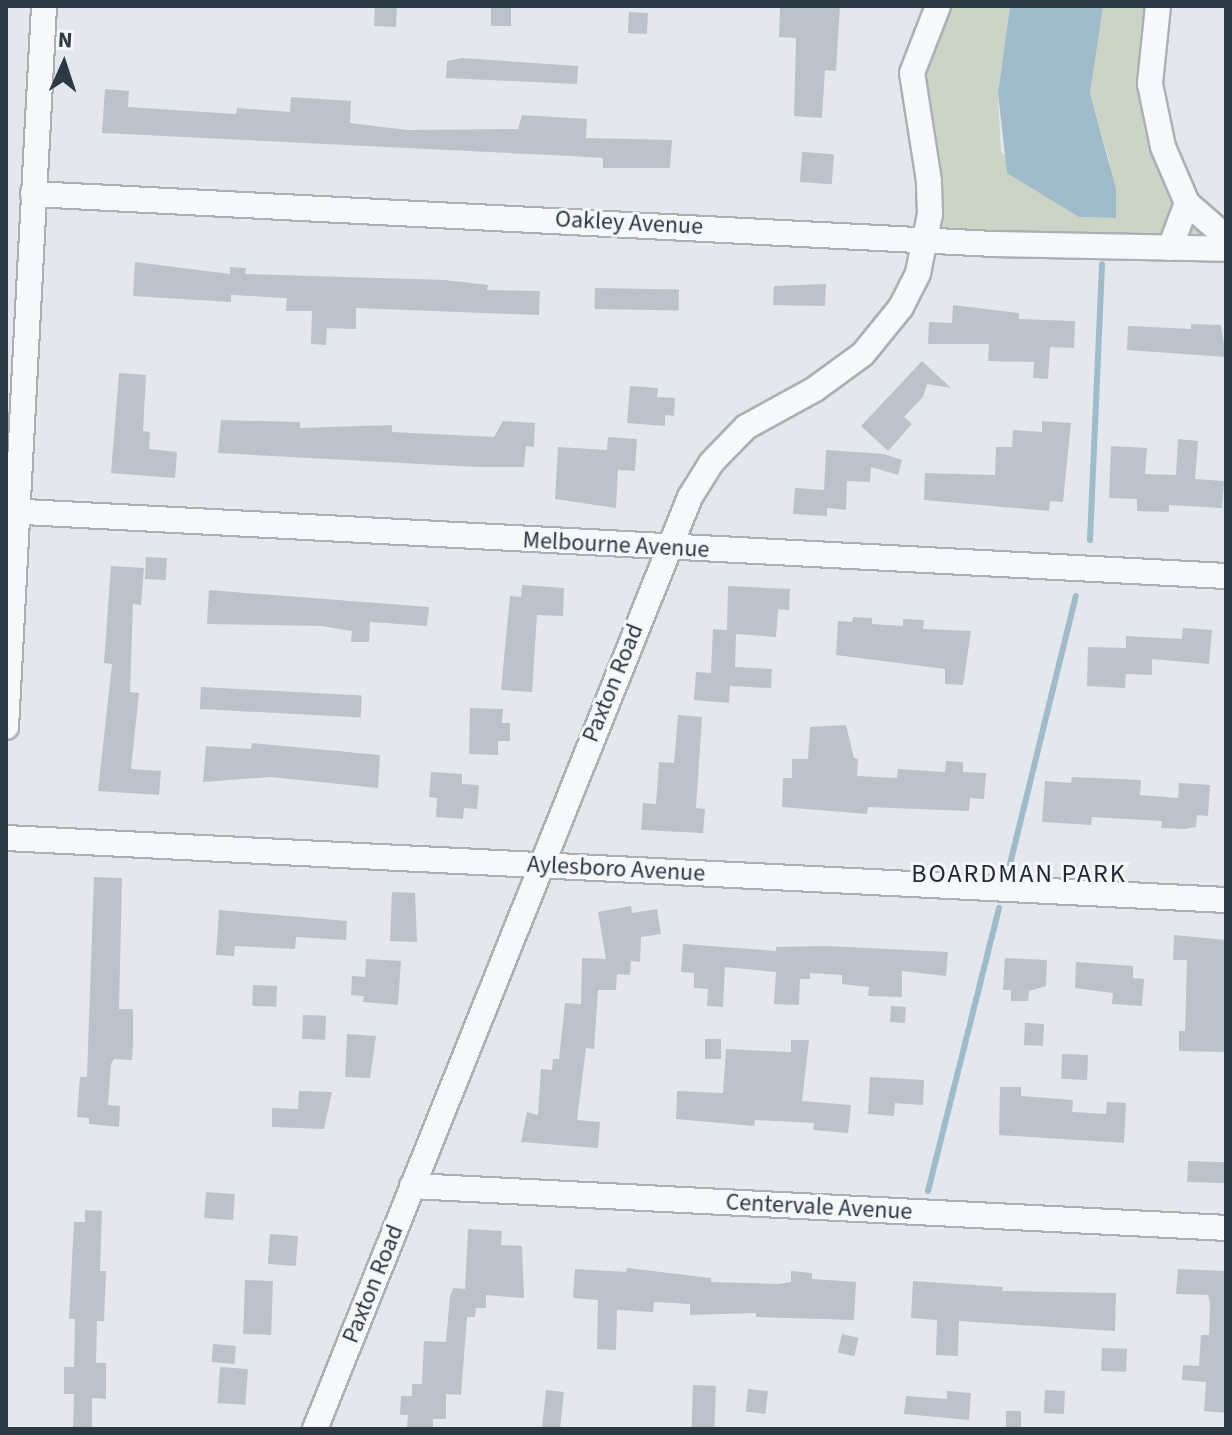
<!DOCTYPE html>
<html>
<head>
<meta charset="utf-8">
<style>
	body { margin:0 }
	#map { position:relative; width:1232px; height:1435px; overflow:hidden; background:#e4e8ec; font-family:"Source Sans 3",sans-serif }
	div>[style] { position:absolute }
	.green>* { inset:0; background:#ccd5c5 }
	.water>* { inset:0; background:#a0bbca }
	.stream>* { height:6px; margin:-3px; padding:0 3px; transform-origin:3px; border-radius:3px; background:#a0bbca }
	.building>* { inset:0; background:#bbc2c9; transform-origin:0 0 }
	.roads { filter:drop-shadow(2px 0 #a9b0b6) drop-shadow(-2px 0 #a9b0b6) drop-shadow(0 2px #a9b0b6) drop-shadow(0 -2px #a9b0b6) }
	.minor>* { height:24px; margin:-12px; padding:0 12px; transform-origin:12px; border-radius:12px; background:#f7f8fa }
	span { translate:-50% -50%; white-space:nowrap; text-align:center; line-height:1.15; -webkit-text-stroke:6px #f4f7f9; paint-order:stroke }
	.street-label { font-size:24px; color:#2c3844 }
	.neighbourhood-label { font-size:26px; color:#1e2935; letter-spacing:2px }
	.frame { position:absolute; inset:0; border:8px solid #2c3844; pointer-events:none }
	.north { position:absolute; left:24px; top:24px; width:80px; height:80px; -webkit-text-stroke:6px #f4f7f9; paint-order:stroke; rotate:3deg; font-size:22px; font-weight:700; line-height:32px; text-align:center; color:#2c3844 }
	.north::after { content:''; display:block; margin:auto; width:28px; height:36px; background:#2c3844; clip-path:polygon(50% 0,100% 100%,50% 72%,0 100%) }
</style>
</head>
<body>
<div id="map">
	<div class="green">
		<i style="clip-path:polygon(938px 6px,1010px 6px,998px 93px,1001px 152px,1079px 217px,1116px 218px,1109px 160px,1090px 93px,1098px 18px,1103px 6px,1158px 6px,1151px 50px,1187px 203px,1226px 237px,925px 240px,912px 94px)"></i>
	</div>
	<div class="water">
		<i style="clip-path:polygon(1010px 6px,1103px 6px,1090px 93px,1116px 189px,1116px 218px,1079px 217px,1007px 173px,998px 93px)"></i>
	</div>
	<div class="stream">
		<i style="left:1090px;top:540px;width:276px;rotate:-87.5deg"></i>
		<i style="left:1010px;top:864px;width:276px;rotate:-76.2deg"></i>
		<i style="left:928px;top:1191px;width:292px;rotate:-75.9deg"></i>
	</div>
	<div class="building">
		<i style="left:375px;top:6px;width:22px;height:20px;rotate:3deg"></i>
		<i style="left:491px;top:6px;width:20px;height:20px"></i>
		<i style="clip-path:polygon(780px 6px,840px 6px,836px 71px,825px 70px,822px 118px,794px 116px,796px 38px,779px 37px)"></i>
		<i style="left:629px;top:12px;width:19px;height:21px;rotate:3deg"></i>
		<i style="clip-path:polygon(462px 58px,578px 66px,577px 84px,446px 78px,447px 61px)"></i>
		<i style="clip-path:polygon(105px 89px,129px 91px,128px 107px,236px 114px,237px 108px,290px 112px,291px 97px,351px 101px,350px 123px,407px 130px,518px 129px,522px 115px,587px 119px,586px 138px,672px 140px,670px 168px,603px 168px,603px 158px,571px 156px,102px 133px)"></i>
		<i style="left:802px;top:152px;width:32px;height:30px;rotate:4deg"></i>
		<i style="clip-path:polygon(135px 262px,230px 274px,230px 267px,246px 268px,245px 274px,445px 280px,488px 285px,487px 290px,540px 291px,539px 315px,356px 308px,356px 329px,327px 328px,326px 345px,311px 344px,312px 311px,286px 311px,287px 298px,231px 295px,231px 302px,133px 296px)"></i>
		<i style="clip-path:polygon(826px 284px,825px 306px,773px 305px,774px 286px)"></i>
		<i style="left:595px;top:288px;width:84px;height:21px;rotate:1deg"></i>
		<i style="clip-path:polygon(953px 305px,1019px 313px,1019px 319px,1075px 321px,1074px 348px,1050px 347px,1048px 379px,1033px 378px,1034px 362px,988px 361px,989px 344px,928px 344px,929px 322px,952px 323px)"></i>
		<i style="clip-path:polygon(1191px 324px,1221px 325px,1226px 357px,1127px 350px,1128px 326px,1191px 329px)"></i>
		<i style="clip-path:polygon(922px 361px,951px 388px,927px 384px,923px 397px,904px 417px,912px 424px,888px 451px,861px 426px)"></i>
		<i style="clip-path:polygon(119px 373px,146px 375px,143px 431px,150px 432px,149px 449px,177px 452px,175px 478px,111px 473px)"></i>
		<i style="clip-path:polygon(630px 386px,658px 388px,657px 397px,675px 398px,674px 416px,665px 415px,665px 426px,627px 423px)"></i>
		<i style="clip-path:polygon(221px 420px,300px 422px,300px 428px,392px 425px,392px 432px,494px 437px,503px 421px,535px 423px,534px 447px,526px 446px,524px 467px,477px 467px,218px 453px)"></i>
		<i style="clip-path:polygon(1042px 421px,1071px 423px,1063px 502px,1050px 501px,1049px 511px,924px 500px,925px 473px,995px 475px,996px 447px,1012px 447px,1013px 430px,1042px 432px)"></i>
		<i style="clip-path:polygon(608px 437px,637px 439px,635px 471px,618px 470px,616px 508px,555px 499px,558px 447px,607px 450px)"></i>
		<i style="clip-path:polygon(1178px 439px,1198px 441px,1195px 479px,1224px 481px,1222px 508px,1169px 505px,1169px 512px,1137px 511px,1137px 499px,1109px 498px,1111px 446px,1147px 448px,1145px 474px,1176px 475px)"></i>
		<i style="clip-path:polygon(826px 450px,884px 454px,902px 460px,898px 475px,871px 467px,870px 482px,847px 481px,846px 510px,827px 508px,827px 516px,793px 514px,795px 488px,824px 490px)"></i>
		<i style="left:146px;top:557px;width:21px;height:22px;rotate:3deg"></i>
		<i style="clip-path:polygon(111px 566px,144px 568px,141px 605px,133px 604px,130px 692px,139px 693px,131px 769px,161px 771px,159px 795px,98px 791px,112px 664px,104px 663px)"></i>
		<i style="clip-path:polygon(522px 585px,564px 588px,563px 616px,537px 615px,532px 692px,501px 690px,510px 596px,521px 597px)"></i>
		<i style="clip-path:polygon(728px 586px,790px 589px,789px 610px,778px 609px,776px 637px,736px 634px,735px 667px,772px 669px,771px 688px,730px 686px,729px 703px,694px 700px,696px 672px,711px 673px,713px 629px,727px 630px)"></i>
		<i style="clip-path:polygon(209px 590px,429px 607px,427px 626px,370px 622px,369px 642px,351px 642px,352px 631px,322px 626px,207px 624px)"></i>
		<i style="clip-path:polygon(853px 617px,872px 618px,872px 624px,903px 626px,903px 619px,924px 620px,923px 629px,971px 631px,963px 685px,945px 684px,945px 669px,836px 655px,838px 621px,852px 622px)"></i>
		<i style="clip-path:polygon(1183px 628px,1212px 630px,1209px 664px,1152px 659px,1152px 675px,1126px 674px,1125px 688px,1087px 686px,1088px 647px,1126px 648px,1126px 636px,1182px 639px)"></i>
		<i style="left:201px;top:687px;width:161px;height:22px;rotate:3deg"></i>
		<i style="clip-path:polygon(470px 708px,503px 709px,502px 723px,510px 723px,510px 741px,498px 741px,498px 755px,469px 754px)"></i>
		<i style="clip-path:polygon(678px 715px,702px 717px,696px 808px,705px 809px,703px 833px,641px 830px,643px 803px,656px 804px,659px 762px,674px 763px)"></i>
		<i style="clip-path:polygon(846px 725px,854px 758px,858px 759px,857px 776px,897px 778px,898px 769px,945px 772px,946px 761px,963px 762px,963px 772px,986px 773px,984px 799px,970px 798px,969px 811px,868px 807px,867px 814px,782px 807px,783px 778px,792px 778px,792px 759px,808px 759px,810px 727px)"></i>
		<i style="clip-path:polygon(252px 743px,380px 755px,378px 788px,271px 777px,203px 782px,206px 746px,251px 749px)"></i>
		<i style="clip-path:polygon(431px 772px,462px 774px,462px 784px,479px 785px,477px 809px,464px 808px,463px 819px,436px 817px,437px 798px,429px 797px)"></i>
		<i style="clip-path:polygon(1072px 777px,1141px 780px,1140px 795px,1178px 798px,1179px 783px,1210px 785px,1208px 816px,1197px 815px,1196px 827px,1185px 829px,1161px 828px,1162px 821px,1092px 817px,1091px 825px,1042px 822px,1045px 781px,1071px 783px)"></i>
		<i style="clip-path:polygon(94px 877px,122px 878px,119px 1009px,133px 1009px,133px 1043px,132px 1060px,114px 1059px,111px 1064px,108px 1105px,120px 1106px,119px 1127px,89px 1124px,89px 1118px,77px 1117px,80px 1077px,87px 1077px)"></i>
		<i style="clip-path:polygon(392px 892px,415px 893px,417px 942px,390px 941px)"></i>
		<i style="clip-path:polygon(631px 906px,632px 913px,657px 909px,661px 934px,641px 937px,640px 962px,631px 961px,630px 975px,617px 974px,616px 990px,598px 990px,594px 1049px,586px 1048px,577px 1120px,600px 1122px,598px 1148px,521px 1142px,527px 1112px,538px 1115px,541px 1069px,552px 1070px,553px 1059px,559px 1059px,565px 1003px,581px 1004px,582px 958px,606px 959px,598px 912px)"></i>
		<i style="clip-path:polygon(219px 910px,347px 921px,346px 940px,296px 937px,295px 949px,235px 946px,234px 956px,216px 955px)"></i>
		<i style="clip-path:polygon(1174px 935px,1226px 940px,1226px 1052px,1179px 1051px,1179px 1031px,1185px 1031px,1187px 960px,1173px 960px)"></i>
		<i style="clip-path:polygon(683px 944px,776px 951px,776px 947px,826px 946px,948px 952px,946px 976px,902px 971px,902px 997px,868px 996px,869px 987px,842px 984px,842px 975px,810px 973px,810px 979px,800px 979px,799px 1005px,774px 1004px,776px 972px,725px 967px,723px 1007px,707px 1006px,708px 989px,694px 988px,694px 973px,681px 972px)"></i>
		<i style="clip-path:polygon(1005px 958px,1047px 960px,1046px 986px,1029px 991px,1028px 1001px,1011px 1001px,1011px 990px,1003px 990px)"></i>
		<i style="clip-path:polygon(366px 959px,401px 961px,398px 1005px,363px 1002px,364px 996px,351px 995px,352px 976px,365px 977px)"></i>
		<i style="clip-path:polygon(1076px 962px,1133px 966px,1133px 978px,1144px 979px,1142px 1006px,1112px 1004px,1113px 993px,1075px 988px)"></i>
		<i style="left:253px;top:985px;width:24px;height:21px;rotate:2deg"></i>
		<i style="left:891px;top:1006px;width:15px;height:16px;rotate:4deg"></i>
		<i style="left:303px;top:1015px;width:23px;height:24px;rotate:2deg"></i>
		<i style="left:1025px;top:1023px;width:19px;height:22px;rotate:3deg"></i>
		<i style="clip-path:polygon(347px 1034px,376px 1036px,370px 1078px,345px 1077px)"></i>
		<i style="left:705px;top:1039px;width:16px;height:20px"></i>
		<i style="clip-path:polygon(791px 1040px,809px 1040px,802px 1101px,851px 1105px,848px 1133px,813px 1130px,814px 1123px,755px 1120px,754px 1126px,676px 1119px,677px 1091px,723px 1093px,726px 1049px,791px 1052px)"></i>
		<i style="left:1062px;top:1054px;width:26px;height:25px;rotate:2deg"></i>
		<i style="clip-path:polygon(870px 1077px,924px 1080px,923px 1105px,895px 1103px,894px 1116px,868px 1114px)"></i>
		<i style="clip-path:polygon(1000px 1087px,1021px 1087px,1021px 1096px,1073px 1100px,1072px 1112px,1106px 1114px,1107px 1102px,1126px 1103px,1124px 1143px,999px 1135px)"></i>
		<i style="clip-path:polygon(299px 1091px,332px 1092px,324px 1129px,272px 1127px,272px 1108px,298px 1109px)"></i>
		<i style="left:1188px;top:1161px;width:38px;height:21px;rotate:2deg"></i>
		<i style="left:206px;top:1192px;width:29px;height:26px;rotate:4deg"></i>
		<i style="clip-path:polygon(85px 1210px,102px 1211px,100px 1271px,106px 1271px,104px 1321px,97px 1321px,96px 1363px,106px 1363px,106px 1399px,92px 1398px,92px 1429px,73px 1429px,74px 1394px,64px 1394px,64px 1367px,74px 1367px,75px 1319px,69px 1319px,74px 1222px,85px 1222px)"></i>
		<i style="clip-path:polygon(468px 1229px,502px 1231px,501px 1245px,522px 1246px,524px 1298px,486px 1295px,486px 1308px,476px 1308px,475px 1317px,467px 1317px,461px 1395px,446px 1394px,446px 1419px,433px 1419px,433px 1429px,407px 1429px,408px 1415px,400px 1415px,401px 1396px,412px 1396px,412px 1384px,422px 1384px,424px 1341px,446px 1342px,450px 1296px,453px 1288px,465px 1289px)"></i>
		<i style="left:270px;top:1234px;width:28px;height:30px;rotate:4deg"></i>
		<i style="clip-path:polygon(627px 1268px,711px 1278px,711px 1282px,778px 1284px,791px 1282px,791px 1271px,812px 1273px,812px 1279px,856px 1282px,854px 1320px,756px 1317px,756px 1313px,690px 1315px,690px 1304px,654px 1302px,653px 1312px,617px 1310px,616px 1350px,597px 1349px,598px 1300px,573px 1298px,575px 1269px,626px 1272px)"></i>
		<i style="clip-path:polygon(1178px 1269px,1226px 1271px,1226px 1413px,1204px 1411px,1206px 1382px,1182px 1380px,1183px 1365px,1199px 1366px,1201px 1335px,1209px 1335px,1210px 1304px,1208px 1295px,1176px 1294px)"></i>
		<i style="left:245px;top:1280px;width:28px;height:54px;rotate:2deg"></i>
		<i style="clip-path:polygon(913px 1281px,1003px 1287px,1002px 1291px,1116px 1293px,1115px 1331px,959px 1321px,958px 1356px,936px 1355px,937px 1320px,911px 1318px)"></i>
		<i style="left:842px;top:1334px;width:17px;height:19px;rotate:13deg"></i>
		<i style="left:213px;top:1344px;width:23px;height:18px;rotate:5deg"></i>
		<i style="left:1102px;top:1348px;width:25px;height:23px;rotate:2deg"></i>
		<i style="left:220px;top:1367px;width:28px;height:36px;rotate:4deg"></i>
		<i style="left:693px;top:1385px;width:23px;height:44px;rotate:2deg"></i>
		<i style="left:748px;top:1389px;width:20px;height:23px;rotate:6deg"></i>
		<i style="left:546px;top:1390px;width:18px;height:39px;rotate:6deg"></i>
		<i style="left:1045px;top:1390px;width:20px;height:23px;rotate:3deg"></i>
		<i style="clip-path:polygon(947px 1391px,971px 1393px,969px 1420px,904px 1414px,906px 1396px,947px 1399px)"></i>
		<i style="left:1006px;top:1411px;width:15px;height:18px"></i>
	</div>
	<div class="roads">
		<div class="minor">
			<i style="left:1158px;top:6px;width:78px;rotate:95.9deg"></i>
			<i style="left:1150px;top:84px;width:64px;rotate:78.3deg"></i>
			<i style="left:1163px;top:147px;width:61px;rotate:66.8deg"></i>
			<i style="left:1187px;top:203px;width:52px;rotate:41.1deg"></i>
			<i style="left:33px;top:194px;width:963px;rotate:2.98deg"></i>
			<i style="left:995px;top:244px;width:231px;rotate:1.2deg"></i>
			<i style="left:1170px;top:248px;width:48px;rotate:-69.3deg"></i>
			<i style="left:6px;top:511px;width:1222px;rotate:3.05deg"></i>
			<i style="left:6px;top:727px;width:722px;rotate:-86.98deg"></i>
			<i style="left:6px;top:838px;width:1222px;rotate:2.91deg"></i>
			<i style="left:412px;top:1186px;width:815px;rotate:2.95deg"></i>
			<i style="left:315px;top:1429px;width:1005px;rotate:-68.08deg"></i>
			<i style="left:690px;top:497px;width:40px;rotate:-58deg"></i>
			<i style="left:711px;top:463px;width:50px;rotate:-45.8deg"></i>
			<i style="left:746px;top:427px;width:79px;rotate:-28.8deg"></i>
			<i style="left:815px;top:389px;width:59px;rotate:-36.1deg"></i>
			<i style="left:863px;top:354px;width:60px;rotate:-51deg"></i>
			<i style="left:901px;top:307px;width:38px;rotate:-63deg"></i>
			<i style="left:918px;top:273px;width:60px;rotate:-78.5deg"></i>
			<i style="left:930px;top:214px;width:33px;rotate:-92deg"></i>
			<i style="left:929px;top:181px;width:109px;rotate:-98.9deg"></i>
			<i style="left:912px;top:73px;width:72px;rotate:-68.8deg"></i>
		</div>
	</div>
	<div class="street-label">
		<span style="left:629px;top:223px;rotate:3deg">Oakley Avenue</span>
		<span style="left:616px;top:545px;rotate:3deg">Melbourne Avenue</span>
		<span style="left:613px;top:683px;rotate:-68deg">Paxton Road</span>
		<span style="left:616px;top:869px;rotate:3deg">Aylesboro Avenue</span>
		<span style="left:819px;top:1207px;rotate:3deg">Centervale Avenue</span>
		<span style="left:373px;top:1284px;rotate:-68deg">Paxton Road</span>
	</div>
	<div class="neighbourhood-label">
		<span style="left:1019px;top:874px">BOARDMAN PARK</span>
	</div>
	<div class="frame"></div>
	<div class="north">N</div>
</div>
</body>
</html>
